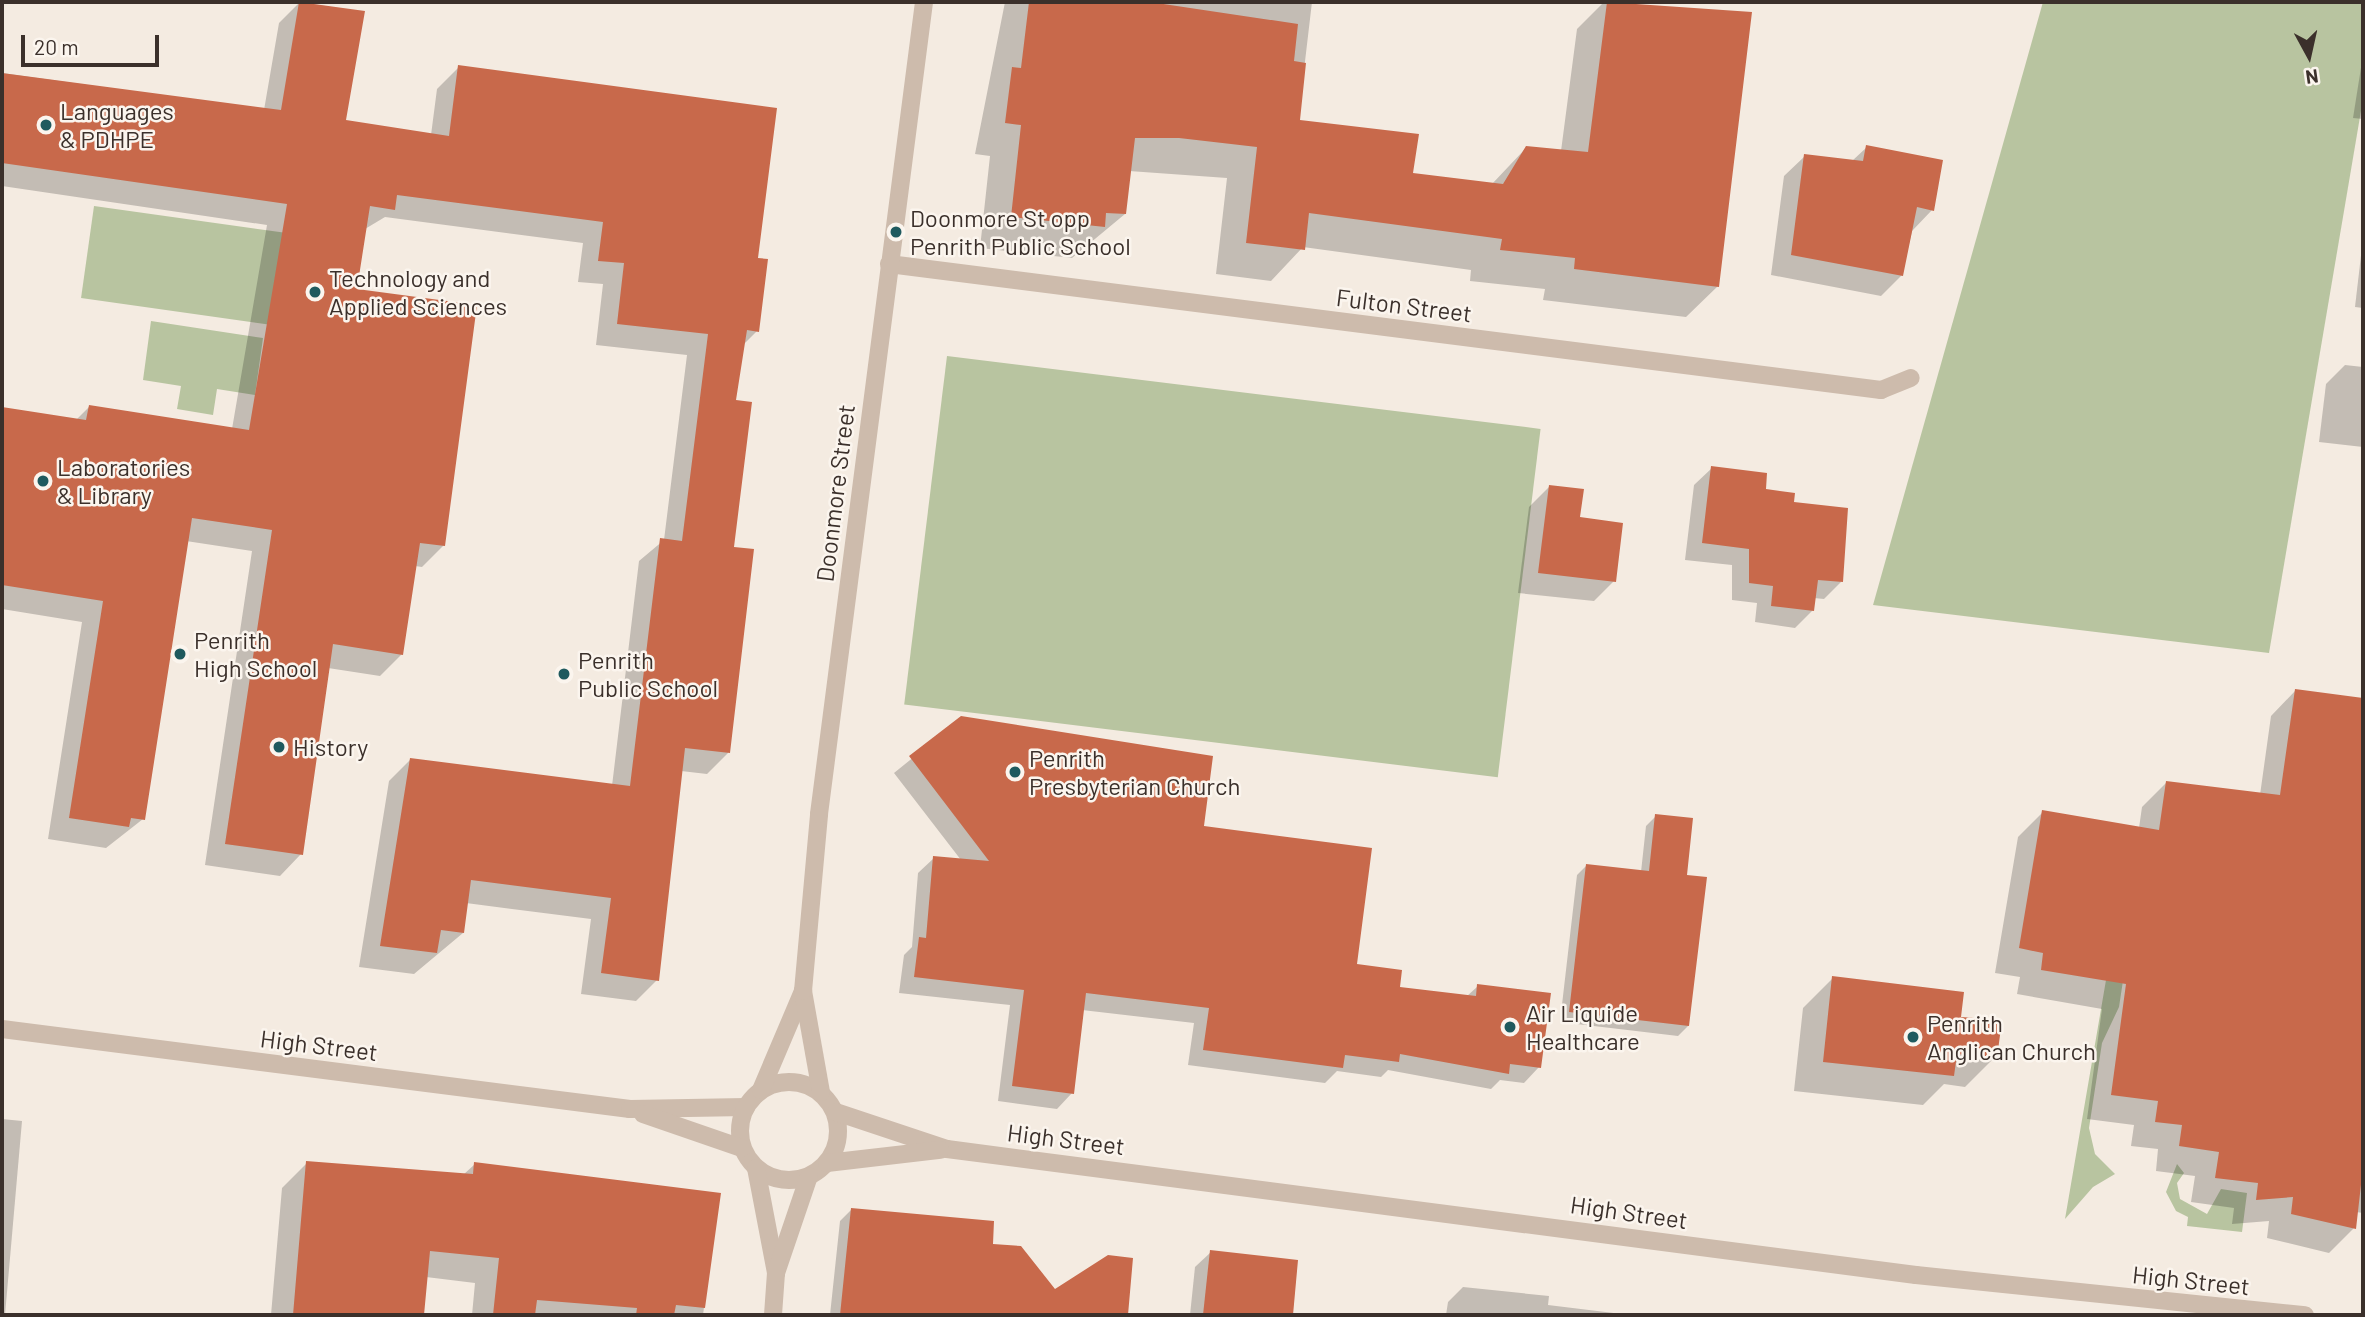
<!DOCTYPE html>
<html>
<head>
<meta charset="utf-8">
<style>
	body { margin:0 }
	#map { position:relative; width:2365px; height:1317px; overflow:hidden; background:#f4ebe1; font-family:Barlow,sans-serif }
	div>[style] { position:absolute }
	.green>* { inset:0; background:#b8c4a0; transform-origin:0 0 }
	.shadow>* { inset:0; background:#0003 }
	.building>* { inset:0; background:#c8694b }
	.minor>* { height:18px; margin:-9px; padding:0 9px; transform-origin:9px; border-radius:9px; background:#cdbbac }
	.minor>.ring { margin:-9px; padding:0; box-sizing:content-box; background:none; border:18px solid #cdbbac; border-radius:50% }
	.dots>* { width:19px; height:19px; translate:-50% -50%; box-sizing:border-box; border:4px solid #fbf5ee; border-radius:50% }
	span { translate:-50% -50%; white-space:nowrap; text-align:center; line-height:1.15; -webkit-text-stroke:5px #fbf5ee; paint-order:stroke }
	.poi-label { font-size:24px; color:#3b302b }
	.left { translate:0 -50%; text-align:left }
	.street-label { font-size:24px; color:#3b302b }
	.frame { position:absolute; inset:0; border:4px solid #3b302b; pointer-events:none }
	.north { position:absolute; left:2274px; top:21px; width:70px; height:70px; -webkit-text-stroke:5px #fbf5ee; paint-order:stroke; rotate:172deg; font-size:19px; font-weight:700; line-height:28px; text-align:center; color:#3b302b }
	.north::after { content:''; display:block; margin:auto; width:24px; height:32px; background:#3b302b; clip-path:polygon(50% 0,100% 100%,50% 72%,0 100%) }
	.scale { position:absolute; left:21px; top:35px; width:138px; height:32px; box-sizing:border-box; border:4px solid #3b302b; border-top:0; padding-left:9px; font-size:21px; line-height:24px; white-space:nowrap; color:#3b302b; -webkit-text-stroke:5px #fbf5ee; paint-order:stroke }
</style>
</head>
<body>
<div id="map">
	<div class="green">
		<i style="clip-path:polygon(2043px 2px,2363px 2px,2363px 99px,2269px 653px,1873px 605px)"></i>
		<i style="left:94px;top:206px;width:191px;height:93px;rotate:8deg"></i>
		<i style="clip-path:polygon(151px 321px,263px 338px,255px 395px,217px 389px,213px 415px,177px 409px,181px 386px,143px 380px)"></i>
		<i style="left:947px;top:356px;width:598px;height:351px;rotate:7deg"></i>
		<i style="clip-path:polygon(2129px 846px,2141px 862px,2119px 1007px,2102px 1043px,2089px 1128px,2095px 1154px,2115px 1174px,2093px 1187px,2065px 1219px)"></i>
		<i style="clip-path:polygon(2177px 1164px,2184px 1173px,2177px 1183px,2180px 1199px,2207px 1214px,2221px 1189px,2247px 1193px,2242px 1232px,2187px 1226px,2188px 1217px,2176px 1211px,2166px 1192px)"></i>
	</div>
	<div class="shadow">
		<i style="clip-path:polygon(300px 2px,363px 12px,344px 122px,431px 135px,437px 89px,459px 67px,756px 260px,757px 331px,742px 346px,734px 401px,728px 753px,707px 774px,681px 771px,657px 980px,636px 1001px,581px 994px,591px 919px,466px 903px,463px 933px,414px 974px,359px 967px,389px 781px,411px 759px,612px 786px,639px 561px,664px 540px,687px 355px,596px 345px,603px 284px,578px 282px,583px 243px,385px 217px,365px 229px,355px 291px,444px 545px,422px 567px,415px 566px,402px 654px,380px 676px,328px 668px,301px 854px,280px 876px,205px 865px,252px 551px,186px 541px,143px 819px,106px 848px,48px 839px,82px 622px,2px 609px,2px 409px,76px 420px,89px 407px,232px 429px,267px 225px,2px 186px,2px 73px,264px 110px,279px 23px)"></i>
		<i style="clip-path:polygon(1005px 2px,1312px 2px,1298px 121px,1411px 175px,1492px 184px,1527px 147px,1561px 151px,1577px 29px,1604px 2px,1750px 14px,1718px 286px,1686px 317px,1543px 300px,1545px 289px,1470px 281px,1471px 270px,1303px 247px,1271px 281px,1216px 274px,1227px 178px,1129px 171px,1125px 214px,1072px 258px,980px 248px,990px 156px,975px 154px)"></i>
		<i style="clip-path:polygon(2363px 55px,2363px 119px,2353px 118px)"></i>
		<i style="clip-path:polygon(1867px 147px,1932px 210px,1912px 231px,1902px 275px,1881px 296px,1771px 275px,1784px 176px,1805px 156px,1852px 161px)"></i>
		<i style="clip-path:polygon(2362px 247px,2363px 247px,2363px 308px,2355px 307px)"></i>
		<i style="clip-path:polygon(2345px 365px,2363px 367px,2363px 447px,2319px 442px,2326px 384px)"></i>
		<i style="clip-path:polygon(1712px 468px,1792px 504px,1841px 582px,1824px 599px,1814px 598px,1813px 610px,1795px 628px,1755px 622px,1757px 603px,1732px 600px,1732px 565px,1685px 560px,1694px 485px)"></i>
		<i style="clip-path:polygon(1549px 487px,1578px 519px,1614px 581px,1594px 601px,1518px 593px,1529px 507px)"></i>
		<i style="clip-path:polygon(2295px 691px,2363px 700px,2363px 1213px,2356px 1212px,2354px 1228px,2329px 1253px,2267px 1238px,2269px 1221px,2232px 1224px,2234px 1208px,2191px 1202px,2195px 1176px,2156px 1171px,2158px 1149px,2131px 1146px,2134px 1125px,2087px 1119px,2102px 1009px,2017px 994px,2020px 977px,1995px 973px,2018px 837px,2043px 812px,2139px 828px,2142px 807px,2167px 782px,2260px 795px,2271px 716px)"></i>
		<i style="clip-path:polygon(962px 718px,1202px 827px,1355px 966px,1398px 988px,1466px 997px,1478px 986px,1539px 1067px,1524px 1083px,1500px 1080px,1491px 1089px,1388px 1070px,1381px 1077px,1337px 1071px,1325px 1083px,1188px 1065px,1194px 1023px,1082px 1010px,1072px 1093px,1057px 1109px,998px 1101px,1010px 1005px,899px 993px,904px 955px,912px 947px,918px 873px,934px 858px,961px 860px,894px 773px)"></i>
		<i style="clip-path:polygon(1656px 816px,1685px 877px,1688px 1026px,1678px 1036px,1560px 1022px,1577px 875px,1587px 865px,1641px 872px,1646px 826px)"></i>
		<i style="clip-path:polygon(1833px 978px,1959px 1018px,1995px 1057px,1965px 1087px,1944px 1084px,1923px 1105px,1794px 1091px,1803px 1008px)"></i>
		<i style="clip-path:polygon(2px 1119px,22px 1121px,5px 1315px,2px 1315px)"></i>
		<i style="clip-path:polygon(307px 1163px,463px 1175px,475px 1164px,719px 1194px,703px 1315px,472px 1315px,475px 1283px,426px 1277px,423px 1315px,271px 1315px,282px 1188px)"></i>
		<i style="clip-path:polygon(851px 1210px,991px 1245px,1055px 1291px,1131px 1259px,1126px 1315px,830px 1315px,840px 1221px)"></i>
		<i style="clip-path:polygon(1211px 1252px,1296px 1262px,1291px 1315px,1190px 1315px,1195px 1267px)"></i>
		<i style="clip-path:polygon(1463px 1287px,1549px 1296px,1548px 1305px,1630px 1315px,1446px 1315px,1448px 1302px)"></i>
	</div>
	<div class="building">
		<i style="clip-path:polygon(299px 2px,365px 11px,346px 120px,449px 136px,458px 65px,777px 108px,758px 258px,768px 259px,759px 332px,747px 330px,736px 400px,752px 402px,734px 547px,754px 549px,730px 753px,685px 748px,659px 981px,601px 973px,611px 898px,471px 880px,464px 933px,441px 930px,437px 953px,380px 946px,410px 758px,630px 786px,660px 538px,682px 541px,708px 334px,617px 324px,624px 263px,598px 261px,603px 222px,397px 195px,395px 210px,370px 206px,357px 289px,477px 305px,445px 546px,420px 543px,403px 655px,333px 644px,303px 855px,225px 844px,272px 530px,192px 518px,145px 820px,131px 818px,129px 827px,69px 818px,103px 601px,2px 585px,2px 407px,86px 420px,89px 405px,249px 430px,287px 204px,2px 163px,2px 73px,281px 110px)"></i>
		<i style="clip-path:polygon(1029px 2px,1150px 2px,1298px 24px,1294px 61px,1306px 63px,1300px 120px,1419px 134px,1413px 173px,1503px 184px,1526px 146px,1588px 152px,1607px 2px,1752px 12px,1719px 287px,1574px 269px,1575px 258px,1500px 250px,1502px 239px,1309px 213px,1305px 250px,1246px 243px,1257px 147px,1179px 138px,1135px 138px,1126px 214px,1106px 213px,1105px 227px,1011px 217px,1021px 125px,1005px 123px,1012px 67px,1021px 68px)"></i>
		<i style="clip-path:polygon(1866px 145px,1943px 160px,1934px 211px,1917px 207px,1903px 276px,1791px 255px,1804px 154px,1863px 161px)"></i>
		<i style="clip-path:polygon(1711px 466px,1767px 473px,1766px 489px,1795px 493px,1794px 502px,1848px 508px,1843px 582px,1818px 580px,1814px 611px,1771px 606px,1773px 586px,1749px 583px,1749px 549px,1702px 543px)"></i>
		<i style="clip-path:polygon(1549px 485px,1584px 489px,1580px 517px,1623px 523px,1616px 582px,1538px 573px)"></i>
		<i style="clip-path:polygon(2295px 689px,2363px 698px,2363px 1167px,2356px 1229px,2291px 1214px,2293px 1197px,2256px 1200px,2258px 1183px,2215px 1178px,2219px 1152px,2179px 1146px,2182px 1125px,2155px 1122px,2158px 1101px,2111px 1095px,2126px 984px,2041px 970px,2043px 953px,2019px 948px,2042px 810px,2159px 830px,2166px 781px,2280px 795px)"></i>
		<i style="clip-path:polygon(961px 716px,1213px 756px,1204px 826px,1372px 848px,1357px 964px,1402px 970px,1400px 987px,1476px 996px,1477px 984px,1551px 993px,1541px 1068px,1510px 1064px,1509px 1074px,1400px 1054px,1399px 1062px,1345px 1055px,1343px 1068px,1203px 1050px,1209px 1008px,1086px 993px,1074px 1094px,1012px 1086px,1024px 990px,914px 977px,919px 937px,926px 938px,933px 856px,989px 861px,909px 756px)"></i>
		<i style="clip-path:polygon(1655px 814px,1693px 818px,1687px 875px,1707px 877px,1689px 1026px,1569px 1012px,1586px 864px,1649px 871px)"></i>
		<i style="clip-path:polygon(1832px 976px,1964px 992px,1961px 1017px,2002px 1020px,1997px 1058px,1957px 1054px,1954px 1076px,1823px 1062px)"></i>
		<i style="clip-path:polygon(306px 1161px,473px 1174px,474px 1162px,721px 1193px,705px 1308px,676px 1305px,674px 1315px,636px 1315px,637px 1308px,537px 1300px,535px 1315px,493px 1315px,499px 1258px,430px 1251px,424px 1315px,293px 1315px)"></i>
		<i style="clip-path:polygon(851px 1208px,994px 1221px,993px 1244px,1021px 1246px,1055px 1289px,1108px 1255px,1133px 1258px,1128px 1315px,840px 1315px)"></i>
		<i style="clip-path:polygon(1210px 1250px,1298px 1260px,1293px 1315px,1203px 1315px)"></i>
	</div>
	<div class="minor">
		<i style="left:889px;top:264px;width:1000px;rotate:7.24deg"></i>
		<i style="left:1881px;top:390px;width:32px;rotate:-22deg"></i>
		<i style="left:2px;top:1029px;width:633px;rotate:7.26deg"></i>
		<i style="left:630px;top:1109px;width:116px;rotate:-1deg"></i>
		<i class="ring" style="left:740px;top:1082px;width:80px;height:80px"></i>
		<i style="left:761px;top:1090px;width:108px;rotate:-67deg"></i>
		<i style="left:821px;top:1092px;width:103px;rotate:-100.1deg"></i>
		<i style="left:803px;top:991px;width:178px;rotate:-84.8deg"></i>
		<i style="left:819px;top:814px;width:819px;rotate:-82.63deg"></i>
		<i style="left:836px;top:1112px;width:117px;rotate:18.4deg"></i>
		<i style="left:947px;top:1149px;width:977px;rotate:7.41deg"></i>
		<i style="left:1916px;top:1275px;width:391px;rotate:5.9deg"></i>
		<i style="left:643px;top:1114px;width:105px;rotate:19deg"></i>
		<i style="left:827px;top:1163px;width:114px;rotate:-6.6deg"></i>
		<i style="left:756px;top:1168px;width:107px;rotate:79.2deg"></i>
		<i style="left:776px;top:1273px;width:42px;rotate:94.1deg"></i>
		<i style="left:776px;top:1273px;width:102px;rotate:-71.2deg"></i>
	</div>
	<div class="dots">
		<i style="left:46px;top:125px;background:#1f5a5e"></i>
		<i style="left:896px;top:232px;background:#1f5a5e"></i>
		<i style="left:315px;top:292px;background:#1f5a5e"></i>
		<i style="left:43px;top:481px;background:#1f5a5e"></i>
		<i style="left:180px;top:654px;background:#1f5a5e"></i>
		<i style="left:564px;top:674px;background:#1f5a5e"></i>
		<i style="left:279px;top:747px;background:#1f5a5e"></i>
		<i style="left:1015px;top:772px;background:#1f5a5e"></i>
		<i style="left:1510px;top:1027px;background:#1f5a5e"></i>
		<i style="left:1913px;top:1037px;background:#1f5a5e"></i>
	</div>
	<div class="poi-label">
		<span class="left" style="left:60px;top:125px">Languages<br>&amp; PDHPE</span>
		<span class="left" style="left:910px;top:232px">Doonmore St opp<br>Penrith Public School</span>
		<span class="left" style="left:329px;top:292px">Technology and<br>Applied Sciences</span>
		<span class="left" style="left:57px;top:481px">Laboratories<br>&amp; Library</span>
		<span class="left" style="left:194px;top:654px">Penrith<br>High School</span>
		<span class="left" style="left:578px;top:674px">Penrith<br>Public School</span>
		<span class="left" style="left:293px;top:747px">History</span>
		<span class="left" style="left:1029px;top:772px">Penrith<br>Presbyterian Church</span>
		<span class="left" style="left:1526px;top:1027px">Air Liquide<br>Healthcare</span>
		<span class="left" style="left:1927px;top:1037px">Penrith<br>Anglican Church</span>
	</div>
	<div class="street-label">
		<span style="left:1404px;top:305px;rotate:7deg">Fulton Street</span>
		<span style="left:835px;top:493px;rotate:-83deg">Doonmore Street</span>
		<span style="left:319px;top:1045px;rotate:7deg">High Street</span>
		<span style="left:1066px;top:1139px;rotate:7deg">High Street</span>
		<span style="left:1629px;top:1212px;rotate:8deg">High Street</span>
		<span style="left:2191px;top:1280px;rotate:6deg">High Street</span>
	</div>
	<div class="frame"></div>
	<div class="north">N</div>
	<div class="scale">20 m</div>
</div>
</body>
</html>
